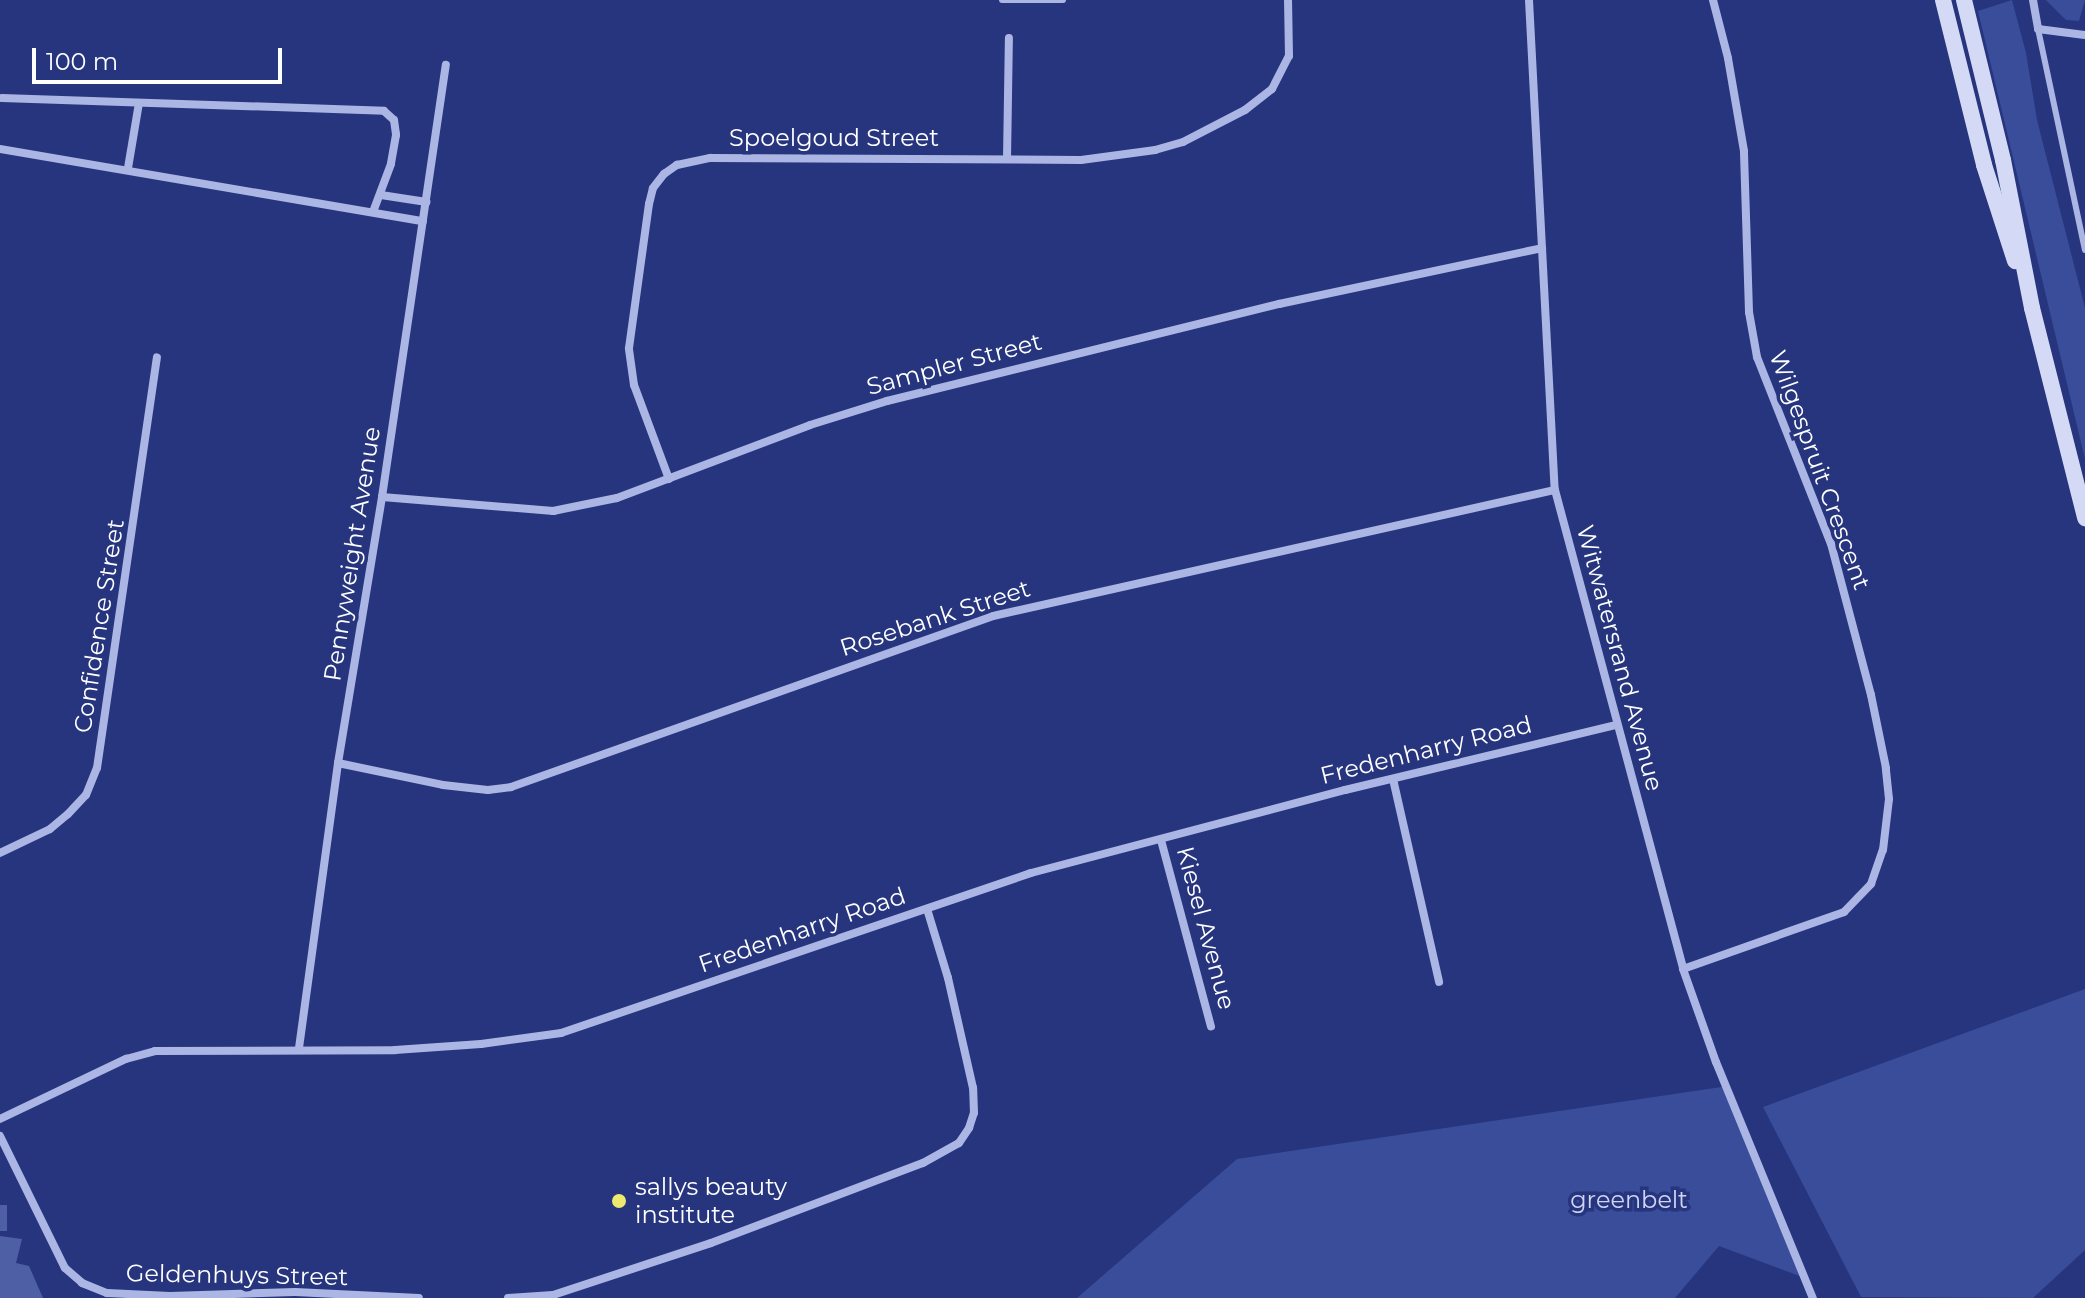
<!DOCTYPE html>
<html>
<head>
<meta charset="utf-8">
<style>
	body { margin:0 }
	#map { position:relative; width:2085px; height:1298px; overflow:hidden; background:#26357d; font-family:Montserrat,sans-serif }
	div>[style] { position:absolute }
	.green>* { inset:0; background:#394d9b }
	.building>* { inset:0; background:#4e5fa6; transform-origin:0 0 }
	.lane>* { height:6px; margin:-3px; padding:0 3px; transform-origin:3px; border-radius:3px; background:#abb6e5 }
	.street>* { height:8px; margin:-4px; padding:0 4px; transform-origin:4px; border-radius:4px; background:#abb6e5 }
	.secondary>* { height:16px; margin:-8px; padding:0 8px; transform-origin:8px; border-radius:8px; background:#d4daf5 }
	.dots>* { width:22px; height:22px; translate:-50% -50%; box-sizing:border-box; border:4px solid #26357d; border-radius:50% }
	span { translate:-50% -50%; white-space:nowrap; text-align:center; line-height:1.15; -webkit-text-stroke:7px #26357d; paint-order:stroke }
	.street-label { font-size:24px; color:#fff }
	.poi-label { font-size:24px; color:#fff }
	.left { translate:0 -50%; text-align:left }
	.park-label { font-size:24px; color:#ced5f4 }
	.scale { position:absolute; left:32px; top:48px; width:250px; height:36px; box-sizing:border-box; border:4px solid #fff; border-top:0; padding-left:10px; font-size:24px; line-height:28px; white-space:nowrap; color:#fff; -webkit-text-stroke:6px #26357d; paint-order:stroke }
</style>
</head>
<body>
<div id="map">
	<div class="green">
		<i style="clip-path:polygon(2012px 0,2026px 53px,2037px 120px,2085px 308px,2085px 459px,1978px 11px)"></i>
		<i style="clip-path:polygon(2046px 0,2085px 0,2079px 21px,2066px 20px)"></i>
		<i style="clip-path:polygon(2085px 989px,2085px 1250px,2033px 1298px,1861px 1297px,1763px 1107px)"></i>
		<i style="clip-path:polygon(1728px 1086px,1805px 1278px,1719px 1246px,1675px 1298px,1077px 1298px,1237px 1159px)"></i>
	</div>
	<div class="building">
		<i style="left:0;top:1205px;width:7px;height:26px"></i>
		<i style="clip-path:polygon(0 1236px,22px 1239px,16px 1263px,29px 1266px,43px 1298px,0 1298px)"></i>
	</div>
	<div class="lane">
		<i style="left:1002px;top:0;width:61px"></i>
		<i style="left:2038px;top:29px;width:226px;rotate:78deg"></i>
	</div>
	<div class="street">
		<i style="left:1529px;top:0;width:491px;rotate:87deg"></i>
		<i style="left:1555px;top:490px;width:496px;rotate:75deg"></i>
		<i style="left:1683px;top:969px;width:99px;rotate:70.5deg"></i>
		<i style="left:1716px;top:1062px;width:255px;rotate:67.7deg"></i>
		<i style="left:2033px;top:0;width:29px;rotate:80deg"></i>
		<i style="left:2038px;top:29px;width:47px;rotate:7.3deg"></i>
		<i style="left:2px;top:98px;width:382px;rotate:1.9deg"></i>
		<i style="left:384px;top:111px;width:13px;rotate:42deg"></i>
		<i style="left:394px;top:120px;width:15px;rotate:82deg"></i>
		<i style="left:396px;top:135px;width:29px;rotate:100deg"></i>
		<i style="left:391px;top:164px;width:51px;rotate:110.6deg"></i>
		<i style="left:0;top:149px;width:429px;rotate:9.7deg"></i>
		<i style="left:1007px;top:159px;width:121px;rotate:-89.1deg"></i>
		<i style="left:128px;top:168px;width:66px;rotate:-80.4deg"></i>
		<i style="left:381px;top:195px;width:46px;rotate:8.8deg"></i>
		<i style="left:669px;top:479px;width:100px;rotate:-110.4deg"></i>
		<i style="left:634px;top:385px;width:37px;rotate:-98deg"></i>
		<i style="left:629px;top:348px;width:145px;rotate:-82.1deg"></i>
		<i style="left:649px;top:204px;width:16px;rotate:-76deg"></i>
		<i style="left:653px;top:188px;width:18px;rotate:-52deg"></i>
		<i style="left:664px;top:174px;width:16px;rotate:-35deg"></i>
		<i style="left:677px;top:165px;width:34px;rotate:-12deg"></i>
		<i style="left:710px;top:158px;width:371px;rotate:0.3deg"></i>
		<i style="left:1081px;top:160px;width:75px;rotate:-7.7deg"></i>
		<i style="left:1155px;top:150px;width:29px;rotate:-16deg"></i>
		<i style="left:1183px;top:142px;width:70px;rotate:-27.3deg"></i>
		<i style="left:1245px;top:110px;width:34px;rotate:-38deg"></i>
		<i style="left:1272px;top:89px;width:37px;rotate:-63deg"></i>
		<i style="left:1289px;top:56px;width:56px;rotate:-91deg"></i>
		<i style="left:382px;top:497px;width:172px;rotate:4.7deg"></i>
		<i style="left:553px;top:511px;width:65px;rotate:-11.5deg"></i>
		<i style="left:617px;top:498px;width:206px;rotate:-20.7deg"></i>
		<i style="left:810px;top:425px;width:81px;rotate:-17.3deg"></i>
		<i style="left:887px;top:401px;width:404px;rotate:-13.9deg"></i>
		<i style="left:1279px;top:304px;width:269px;rotate:-12deg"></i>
		<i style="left:338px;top:763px;width:107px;rotate:11.8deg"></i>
		<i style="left:443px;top:785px;width:45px;rotate:6.3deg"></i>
		<i style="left:488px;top:790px;width:23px;rotate:-7deg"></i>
		<i style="left:511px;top:787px;width:511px;rotate:-19.53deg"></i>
		<i style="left:993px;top:616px;width:576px;rotate:-12.64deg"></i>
		<i style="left:1393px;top:779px;width:208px;rotate:77.2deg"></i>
		<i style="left:1161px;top:840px;width:193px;rotate:75deg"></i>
		<i style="left:0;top:853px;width:55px;rotate:-25.6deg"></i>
		<i style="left:50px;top:829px;width:23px;rotate:-40deg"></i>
		<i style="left:68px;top:814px;width:26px;rotate:-47deg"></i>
		<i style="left:86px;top:795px;width:29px;rotate:-68deg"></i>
		<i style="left:97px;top:768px;width:415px;rotate:-81.7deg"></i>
		<i style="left:1683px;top:969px;width:171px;rotate:-19.5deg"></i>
		<i style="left:1844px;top:912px;width:39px;rotate:-46deg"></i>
		<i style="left:1871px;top:884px;width:36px;rotate:-71deg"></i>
		<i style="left:1883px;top:850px;width:51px;rotate:-83.3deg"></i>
		<i style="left:1889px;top:799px;width:31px;rotate:-96deg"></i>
		<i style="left:1886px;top:768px;width:75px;rotate:-101.6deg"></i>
		<i style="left:1871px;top:695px;width:156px;rotate:-104.8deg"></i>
		<i style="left:1831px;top:544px;width:201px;rotate:-111.6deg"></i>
		<i style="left:1757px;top:357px;width:46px;rotate:-100.1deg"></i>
		<i style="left:1749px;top:312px;width:161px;rotate:-91.8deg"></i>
		<i style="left:1744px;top:151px;width:94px;rotate:-99.8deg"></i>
		<i style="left:1728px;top:58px;width:60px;rotate:-104.5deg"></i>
		<i style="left:299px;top:1048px;width:288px;rotate:-82.2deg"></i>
		<i style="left:338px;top:763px;width:270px;rotate:-80.6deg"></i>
		<i style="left:382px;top:497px;width:437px;rotate:-81.6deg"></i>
		<i style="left:0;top:1119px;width:140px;rotate:-25.5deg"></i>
		<i style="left:126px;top:1059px;width:30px;rotate:-15deg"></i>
		<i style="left:155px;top:1051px;width:240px;rotate:-0.2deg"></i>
		<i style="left:395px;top:1050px;width:86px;rotate:-4deg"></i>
		<i style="left:481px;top:1044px;width:81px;rotate:-7.8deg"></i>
		<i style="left:561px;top:1033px;width:496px;rotate:-18.8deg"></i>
		<i style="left:1031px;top:873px;width:325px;rotate:-14.8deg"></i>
		<i style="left:1345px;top:790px;width:279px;rotate:-13.5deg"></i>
		<i style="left:0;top:1136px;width:147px;rotate:63.8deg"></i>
		<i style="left:65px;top:1268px;width:23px;rotate:41deg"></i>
		<i style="left:82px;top:1283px;width:27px;rotate:22deg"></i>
		<i style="left:107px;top:1293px;width:63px;rotate:2.7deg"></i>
		<i style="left:170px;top:1296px;width:125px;rotate:-1.8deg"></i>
		<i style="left:295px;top:1292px;width:124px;rotate:2.8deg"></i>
		<i style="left:508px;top:1298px;width:45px;rotate:-3.8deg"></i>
		<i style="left:553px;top:1295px;width:166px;rotate:-18.2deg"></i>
		<i style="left:711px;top:1243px;width:227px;rotate:-20.7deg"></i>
		<i style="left:923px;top:1163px;width:41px;rotate:-29.1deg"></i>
		<i style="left:959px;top:1143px;width:18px;rotate:-56deg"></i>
		<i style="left:969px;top:1128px;width:16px;rotate:-72deg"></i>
		<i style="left:974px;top:1113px;width:25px;rotate:-92deg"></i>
		<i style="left:973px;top:1088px;width:113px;rotate:-102.8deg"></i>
		<i style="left:948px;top:978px;width:72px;rotate:-106.9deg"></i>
	</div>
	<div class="secondary">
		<i style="left:1943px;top:0;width:170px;rotate:76deg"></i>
		<i style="left:1984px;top:165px;width:101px;rotate:72.1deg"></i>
		<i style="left:1964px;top:0;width:165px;rotate:76.3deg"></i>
		<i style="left:2003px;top:160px;width:151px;rotate:78.9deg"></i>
		<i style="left:2032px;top:308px;width:217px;rotate:75.8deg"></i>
	</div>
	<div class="dots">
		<i style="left:619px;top:1201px;background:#eeea70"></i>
	</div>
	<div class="street-label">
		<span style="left:834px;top:138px">Spoelgoud Street</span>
		<span style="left:954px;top:364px;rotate:-15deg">Sampler Street</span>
		<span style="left:1820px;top:470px;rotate:70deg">Wilgespruit Crescent</span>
		<span style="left:352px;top:554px;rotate:-81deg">Pennyweight Avenue</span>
		<span style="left:935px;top:618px;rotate:-18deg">Rosebank Street</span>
		<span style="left:99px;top:626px;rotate:-81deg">Confidence Street</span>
		<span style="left:1620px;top:658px;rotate:75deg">Witwatersrand Avenue</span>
		<span style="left:1426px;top:750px;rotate:-14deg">Fredenharry Road</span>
		<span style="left:1206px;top:928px;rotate:75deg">Kiesel Avenue</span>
		<span style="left:802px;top:930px;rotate:-19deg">Fredenharry Road</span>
		<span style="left:237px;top:1275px;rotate:1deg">Geldenhuys Street</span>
	</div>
	<div class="poi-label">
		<span class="left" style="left:635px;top:1201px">sallys beauty<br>institute</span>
	</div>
	<div class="park-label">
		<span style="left:1629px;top:1200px">greenbelt</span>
	</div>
	<div class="scale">100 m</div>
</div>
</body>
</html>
